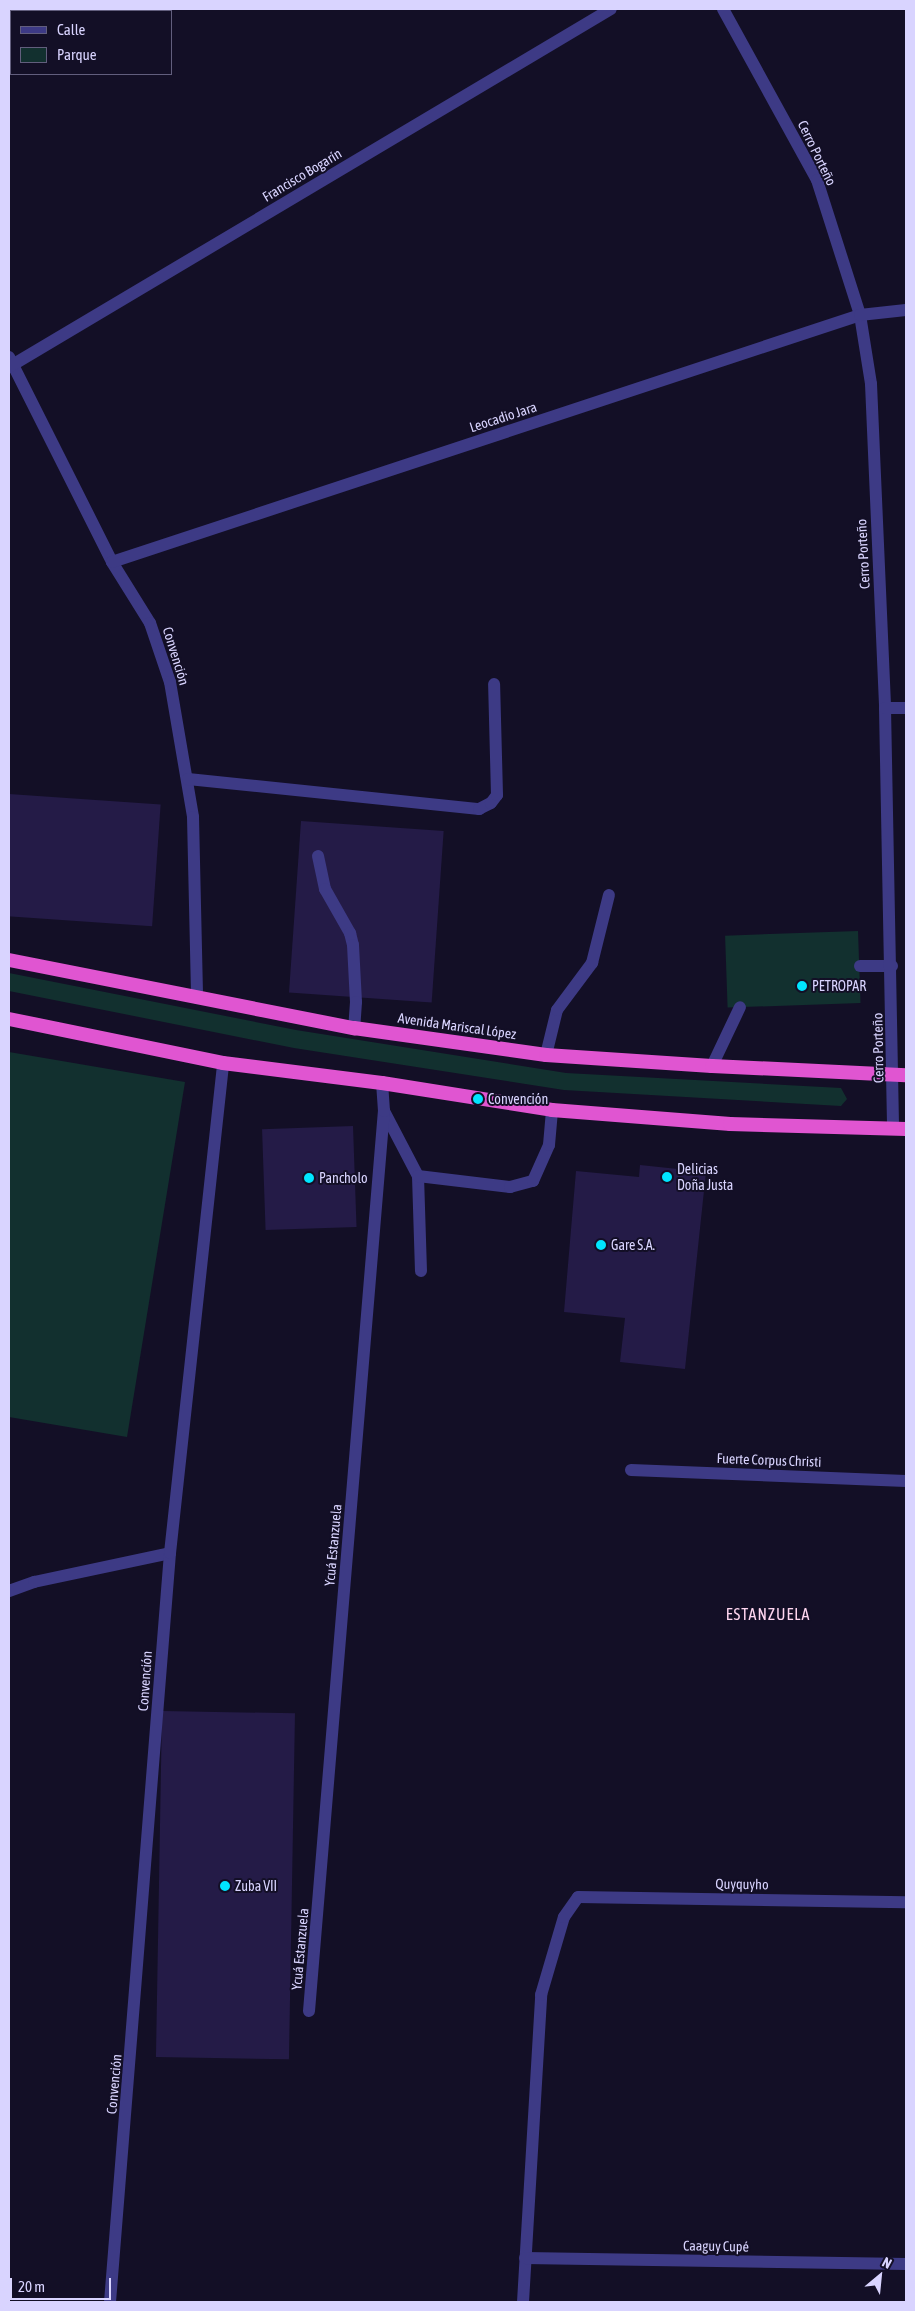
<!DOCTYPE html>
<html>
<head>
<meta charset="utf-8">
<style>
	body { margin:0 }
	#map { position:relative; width:915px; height:2311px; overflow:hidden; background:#130f26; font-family:"Asap Condensed",sans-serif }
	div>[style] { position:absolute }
	.green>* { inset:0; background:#12302f; transform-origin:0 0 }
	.building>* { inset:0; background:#241b47; transform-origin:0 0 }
	.service>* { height:12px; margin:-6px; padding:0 6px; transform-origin:6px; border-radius:6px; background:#3d3a85 }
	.minor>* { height:12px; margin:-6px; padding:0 6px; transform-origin:6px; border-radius:6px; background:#3d3a85 }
	.trunk>* { height:14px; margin:-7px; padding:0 7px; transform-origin:7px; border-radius:7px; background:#e055d1 }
	.dots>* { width:14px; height:14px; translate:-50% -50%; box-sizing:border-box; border:2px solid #130f26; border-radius:50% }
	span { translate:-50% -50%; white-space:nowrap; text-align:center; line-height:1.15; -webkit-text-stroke:4px #130f26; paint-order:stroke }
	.street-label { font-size:14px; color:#d9d4ff }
	.poi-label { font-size:14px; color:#d9d4ff }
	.left { translate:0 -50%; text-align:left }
	.quarter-label { font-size:16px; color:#ffd6f0; letter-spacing:1px }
	.frame { position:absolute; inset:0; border:10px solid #d9d4ff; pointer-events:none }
	.legend { position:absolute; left:10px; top:10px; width:162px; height:65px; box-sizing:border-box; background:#130f26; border:1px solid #625e7d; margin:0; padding:6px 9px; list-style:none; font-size:15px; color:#d9d4ff }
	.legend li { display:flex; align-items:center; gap:10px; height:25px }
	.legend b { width:25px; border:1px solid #625e7d }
	.north { position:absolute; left:855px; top:2251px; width:50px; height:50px; -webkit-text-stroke:4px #130f26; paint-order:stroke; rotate:28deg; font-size:14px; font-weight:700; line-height:20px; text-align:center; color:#d9d4ff }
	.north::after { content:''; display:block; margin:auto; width:18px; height:22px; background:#d9d4ff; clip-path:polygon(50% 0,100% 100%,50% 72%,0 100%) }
	.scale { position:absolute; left:10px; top:2278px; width:101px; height:22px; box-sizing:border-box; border:2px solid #d9d4ff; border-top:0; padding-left:6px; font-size:15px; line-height:18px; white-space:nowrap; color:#d9d4ff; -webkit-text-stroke:4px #130f26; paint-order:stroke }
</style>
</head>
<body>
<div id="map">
	<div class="green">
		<i style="left:858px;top:931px;width:72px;height:133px;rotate:88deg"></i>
		<i style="clip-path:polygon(9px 973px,296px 1030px,566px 1073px,841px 1088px,847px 1099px,841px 1106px,564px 1090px,294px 1048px,9px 991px)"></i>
		<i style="clip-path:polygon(9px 1052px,185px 1082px,127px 1437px,9px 1417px)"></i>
	</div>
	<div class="building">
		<i style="left:9px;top:794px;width:152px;height:122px;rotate:4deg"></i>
		<i style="left:301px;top:821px;width:143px;height:172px;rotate:4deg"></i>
		<i style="left:353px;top:1126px;width:101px;height:91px;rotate:88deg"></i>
		<i style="clip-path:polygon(640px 1165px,706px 1172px,685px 1369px,620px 1362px,625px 1318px,564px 1312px,576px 1171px,639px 1177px)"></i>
		<i style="left:162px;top:1711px;width:133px;height:346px;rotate:1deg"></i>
	</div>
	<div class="service">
		<i style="left:318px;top:856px;width:34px;rotate:78deg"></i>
		<i style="left:325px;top:889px;width:51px;rotate:60.4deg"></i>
		<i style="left:350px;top:933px;width:12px;rotate:76deg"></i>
		<i style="left:353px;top:945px;width:57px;rotate:87deg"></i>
		<i style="left:356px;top:1002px;width:26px;rotate:94deg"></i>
		<i style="left:860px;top:966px;width:32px"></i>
		<i style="left:546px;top:1055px;width:46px;rotate:-76.3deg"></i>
		<i style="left:557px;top:1010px;width:59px;rotate:-53.3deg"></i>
		<i style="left:592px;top:963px;width:70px;rotate:-76deg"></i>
		<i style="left:712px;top:1066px;width:65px;rotate:-64.6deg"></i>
		<i style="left:384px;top:1111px;width:73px;rotate:62.4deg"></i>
		<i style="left:418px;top:1176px;width:95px;rotate:88.2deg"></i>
		<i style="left:418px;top:1176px;width:93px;rotate:6.8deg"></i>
		<i style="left:510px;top:1187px;width:24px;rotate:-15deg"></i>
		<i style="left:533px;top:1181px;width:39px;rotate:-66deg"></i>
		<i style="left:549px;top:1145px;width:35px;rotate:-85deg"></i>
		<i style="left:9px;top:1591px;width:27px;rotate:-20deg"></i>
		<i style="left:34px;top:1582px;width:139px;rotate:-12deg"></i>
		<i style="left:523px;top:2302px;width:308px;rotate:-86.6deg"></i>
		<i style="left:541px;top:1995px;width:81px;rotate:-73.6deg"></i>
		<i style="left:564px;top:1917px;width:24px;rotate:-55deg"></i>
	</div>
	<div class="minor">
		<i style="left:723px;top:9px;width:195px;rotate:61.2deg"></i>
		<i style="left:817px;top:180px;width:142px;rotate:72.3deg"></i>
		<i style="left:860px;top:315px;width:70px;rotate:80.9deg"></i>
		<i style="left:871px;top:384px;width:324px;rotate:87.5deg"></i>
		<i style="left:885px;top:708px;width:421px;rotate:88.9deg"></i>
		<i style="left:9px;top:357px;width:229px;rotate:63.3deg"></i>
		<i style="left:112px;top:562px;width:72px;rotate:58.1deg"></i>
		<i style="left:150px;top:623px;width:62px;rotate:71.3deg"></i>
		<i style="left:170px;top:682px;width:137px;rotate:80.3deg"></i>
		<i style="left:193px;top:817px;width:181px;rotate:88.7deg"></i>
		<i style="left:9px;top:367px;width:700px;rotate:-30.74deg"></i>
		<i style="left:112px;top:562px;width:788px;rotate:-18.27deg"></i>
		<i style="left:860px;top:315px;width:46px;rotate:-6.2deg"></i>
		<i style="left:885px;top:708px;width:21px"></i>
		<i style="left:188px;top:779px;width:293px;rotate:5.9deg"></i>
		<i style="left:479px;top:809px;width:13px;rotate:-27deg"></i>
		<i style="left:491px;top:803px;width:10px;rotate:-53deg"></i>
		<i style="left:497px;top:795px;width:111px;rotate:-91.5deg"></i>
		<i style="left:631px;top:1470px;width:275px;rotate:2.3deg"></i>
		<i style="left:578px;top:1897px;width:328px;rotate:0.9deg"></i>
		<i style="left:309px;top:2011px;width:903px;rotate:-85.24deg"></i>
		<i style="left:384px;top:1111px;width:28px;rotate:-94deg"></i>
		<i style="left:525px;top:2258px;width:381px;rotate:0.9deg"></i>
		<i style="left:110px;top:2302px;width:751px;rotate:-85.42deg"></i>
		<i style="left:170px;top:1553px;width:493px;rotate:-83.8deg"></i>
	</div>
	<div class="trunk">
		<i style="left:9px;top:960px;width:352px;rotate:11.2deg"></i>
		<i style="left:354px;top:1028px;width:194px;rotate:8deg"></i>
		<i style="left:546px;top:1055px;width:166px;rotate:3.8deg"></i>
		<i style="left:712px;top:1066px;width:194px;rotate:2.7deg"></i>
		<i style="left:9px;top:1019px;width:218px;rotate:11.6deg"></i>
		<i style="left:223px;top:1063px;width:160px;rotate:7.2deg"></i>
		<i style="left:382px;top:1083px;width:172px;rotate:9deg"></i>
		<i style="left:552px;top:1110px;width:179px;rotate:4.5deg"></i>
		<i style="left:730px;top:1124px;width:176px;rotate:1.6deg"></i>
	</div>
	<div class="dots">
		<i style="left:802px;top:986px;background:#00e5ff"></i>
		<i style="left:478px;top:1099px;background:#00e5ff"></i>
		<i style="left:667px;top:1177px;background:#00e5ff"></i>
		<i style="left:309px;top:1178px;background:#00e5ff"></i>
		<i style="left:601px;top:1245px;background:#00e5ff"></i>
		<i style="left:225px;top:1886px;background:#00e5ff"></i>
	</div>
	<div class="street-label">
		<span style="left:817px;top:153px;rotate:64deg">Cerro Porteño</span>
		<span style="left:302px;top:175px;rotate:-31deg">Francisco Bogarín</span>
		<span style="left:503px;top:417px;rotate:-18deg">Leocadio Jara</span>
		<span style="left:863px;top:554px;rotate:-93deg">Cerro Porteño</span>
		<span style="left:176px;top:656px;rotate:73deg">Convención</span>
		<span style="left:457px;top:1026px;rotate:8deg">Avenida Mariscal López</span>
		<span style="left:878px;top:1048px;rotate:-91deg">Cerro Porteño</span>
		<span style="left:769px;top:1460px;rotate:2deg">Fuerte Corpus Christi</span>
		<span style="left:333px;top:1545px;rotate:-85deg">Ycuá Estanzuela</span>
		<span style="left:145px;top:1681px;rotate:-86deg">Convención</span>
		<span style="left:742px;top:1884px;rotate:1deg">Quyquyho</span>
		<span style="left:300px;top:1949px;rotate:-85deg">Ycuá Estanzuela</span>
		<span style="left:114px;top:2084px;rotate:-85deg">Convención</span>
		<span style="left:716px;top:2246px;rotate:1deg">Caaguy Cupé</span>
	</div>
	<div class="poi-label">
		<span class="left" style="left:812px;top:986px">PETROPAR</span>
		<span class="left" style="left:488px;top:1099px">Convención</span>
		<span class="left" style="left:677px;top:1177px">Delicias<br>Doña Justa</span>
		<span class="left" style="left:319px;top:1178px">Pancholo</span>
		<span class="left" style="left:611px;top:1245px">Gare S.A.</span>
		<span class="left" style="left:235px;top:1886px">Zuba VII</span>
	</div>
	<div class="quarter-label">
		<span style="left:768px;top:1614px">ESTANZUELA</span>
	</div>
	<div class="frame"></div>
	<ul class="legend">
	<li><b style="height:6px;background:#3d3a85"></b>Calle</li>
	<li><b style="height:14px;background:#12302f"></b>Parque</li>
	</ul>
	<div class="north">N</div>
	<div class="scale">20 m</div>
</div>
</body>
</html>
